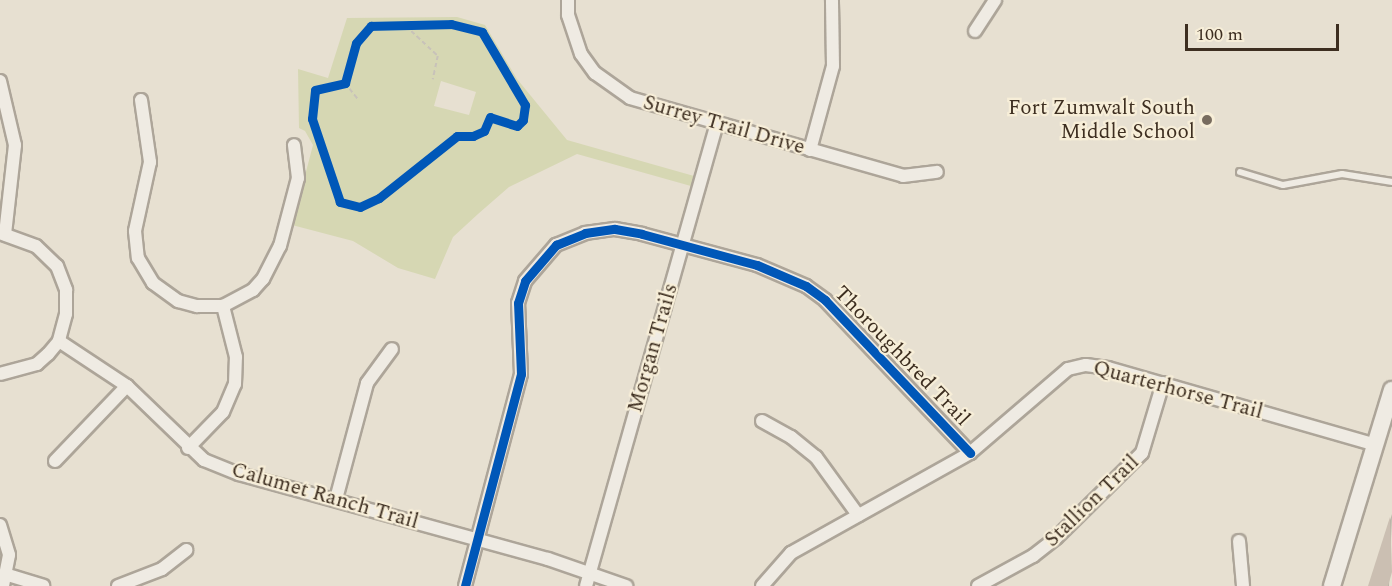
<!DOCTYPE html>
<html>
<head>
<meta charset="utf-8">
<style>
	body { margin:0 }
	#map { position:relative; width:1392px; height:586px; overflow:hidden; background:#e7e0d1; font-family:Spectral,serif }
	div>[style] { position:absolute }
	.green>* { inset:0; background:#d6d7b3 }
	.shadow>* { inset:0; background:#0003 }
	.building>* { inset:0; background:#cbbfb2 }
	.path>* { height:1.5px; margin-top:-0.75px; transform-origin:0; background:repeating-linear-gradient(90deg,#c8c2b9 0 4.5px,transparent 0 7.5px) }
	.roads { filter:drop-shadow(2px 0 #ada599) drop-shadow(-2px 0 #ada599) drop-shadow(0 2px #ada599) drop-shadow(0 -2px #ada599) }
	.service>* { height:6px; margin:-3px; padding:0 3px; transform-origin:3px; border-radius:3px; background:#efebe3 }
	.minor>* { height:12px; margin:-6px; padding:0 6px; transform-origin:6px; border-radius:6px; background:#efebe3 }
	.secondary>* { height:16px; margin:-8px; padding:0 8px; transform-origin:8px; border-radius:8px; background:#efebe3 }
	.cycleway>* { height:9px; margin:-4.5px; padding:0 4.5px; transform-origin:4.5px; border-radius:4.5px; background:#0057b8 }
	.dots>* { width:16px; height:16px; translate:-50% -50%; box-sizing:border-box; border:3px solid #f7eed8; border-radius:50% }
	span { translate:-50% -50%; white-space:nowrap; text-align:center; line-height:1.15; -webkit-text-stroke:4.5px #f7eed8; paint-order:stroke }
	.poi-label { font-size:21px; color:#3d2e20 }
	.right { translate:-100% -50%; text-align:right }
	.street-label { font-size:21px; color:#3d2e20 }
	.scale { position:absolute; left:1185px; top:24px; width:154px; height:27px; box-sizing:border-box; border:3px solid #3d2e20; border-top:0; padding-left:8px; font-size:18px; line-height:21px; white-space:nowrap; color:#3d2e20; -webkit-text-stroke:4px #f7eed8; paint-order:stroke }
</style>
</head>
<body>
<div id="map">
	<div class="green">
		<i style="clip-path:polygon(evenodd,457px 17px,485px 25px,517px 79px,567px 140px,701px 178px,698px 188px,577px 154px,509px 187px,478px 214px,453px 237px,435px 279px,398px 268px,353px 241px,292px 225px,313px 145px,305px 131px,299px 128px,298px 69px,328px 78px,347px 18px,457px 17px,441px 81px,476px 92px,469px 115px,434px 106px,441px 81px)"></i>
	</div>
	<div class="shadow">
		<i style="clip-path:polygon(1392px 514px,1389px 586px,1369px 586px)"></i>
	</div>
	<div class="building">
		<i style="clip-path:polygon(1390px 517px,1392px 572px,1388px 586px,1368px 586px)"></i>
	</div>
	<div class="path">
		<i style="left:406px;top:26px;width:44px;rotate:43.2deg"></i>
		<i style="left:438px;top:56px;width:24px;rotate:102deg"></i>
		<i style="left:345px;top:83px;width:22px;rotate:51deg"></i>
	</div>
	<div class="roads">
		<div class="service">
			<i style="left:1240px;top:172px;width:45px;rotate:16.8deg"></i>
			<i style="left:1283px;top:185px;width:60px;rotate:-10.6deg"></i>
			<i style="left:1342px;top:174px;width:51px;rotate:9.1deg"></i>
		</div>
		<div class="minor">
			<i style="left:568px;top:0;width:15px;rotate:90deg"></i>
			<i style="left:568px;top:15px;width:41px;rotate:71.6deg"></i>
			<i style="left:581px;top:54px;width:24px;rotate:54deg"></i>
			<i style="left:595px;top:73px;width:43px;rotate:35.5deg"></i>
			<i style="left:630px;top:98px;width:284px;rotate:15.9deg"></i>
			<i style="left:903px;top:176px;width:34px;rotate:-7deg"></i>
			<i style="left:975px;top:31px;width:37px;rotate:-57deg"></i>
			<i style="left:0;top:81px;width:66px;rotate:76.8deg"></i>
			<i style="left:15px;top:145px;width:90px;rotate:96.4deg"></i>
			<i style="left:141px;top:100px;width:63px;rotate:81.7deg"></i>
			<i style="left:150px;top:162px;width:71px;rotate:102.3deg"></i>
			<i style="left:135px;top:231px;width:27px;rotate:84deg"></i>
			<i style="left:138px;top:258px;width:29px;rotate:59deg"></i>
			<i style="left:153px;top:283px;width:31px;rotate:36deg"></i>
			<i style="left:178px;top:301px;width:20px;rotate:15deg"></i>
			<i style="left:197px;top:306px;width:26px"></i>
			<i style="left:223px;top:306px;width:34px;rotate:-28deg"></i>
			<i style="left:253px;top:290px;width:15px;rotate:-48deg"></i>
			<i style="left:263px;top:279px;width:37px;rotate:-63deg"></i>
			<i style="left:280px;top:246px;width:70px;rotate:-75.2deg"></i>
			<i style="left:298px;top:178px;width:33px;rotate:-97deg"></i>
			<i style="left:810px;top:150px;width:87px;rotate:-74.7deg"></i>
			<i style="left:833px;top:66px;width:66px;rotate:-90.9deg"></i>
			<i style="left:0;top:233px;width:38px;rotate:20deg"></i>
			<i style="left:36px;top:246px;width:29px;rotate:44deg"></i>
			<i style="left:57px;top:266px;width:26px;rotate:69deg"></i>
			<i style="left:66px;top:290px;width:24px;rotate:90deg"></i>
			<i style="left:66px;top:314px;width:28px;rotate:105deg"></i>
			<i style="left:59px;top:341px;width:17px;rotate:130deg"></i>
			<i style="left:48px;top:354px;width:15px;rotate:138deg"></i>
			<i style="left:37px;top:364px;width:38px;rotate:165deg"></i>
			<i style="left:59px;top:341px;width:82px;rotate:33.5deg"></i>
			<i style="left:127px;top:386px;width:107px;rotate:43.9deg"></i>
			<i style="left:204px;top:460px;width:38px;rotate:22deg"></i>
			<i style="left:239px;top:474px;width:320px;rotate:15.4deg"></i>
			<i style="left:548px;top:559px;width:83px;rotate:19.1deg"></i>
			<i style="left:762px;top:421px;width:33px;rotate:29deg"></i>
			<i style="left:791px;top:437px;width:32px;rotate:39deg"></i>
			<i style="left:816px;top:457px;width:72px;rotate:54.1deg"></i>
			<i style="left:188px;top:448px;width:50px;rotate:-45.8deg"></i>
			<i style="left:223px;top:412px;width:30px;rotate:-67deg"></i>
			<i style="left:235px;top:384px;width:27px;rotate:-88deg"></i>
			<i style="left:236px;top:357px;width:53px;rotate:-104.3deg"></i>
			<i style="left:55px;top:461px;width:104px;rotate:-46.2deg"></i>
			<i style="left:336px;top:499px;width:120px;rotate:-75deg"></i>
			<i style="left:367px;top:383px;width:42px;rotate:-53.7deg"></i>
			<i style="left:0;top:525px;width:31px;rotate:73deg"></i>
			<i style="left:9px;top:555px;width:32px;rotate:101deg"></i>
			<i style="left:1239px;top:541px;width:45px;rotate:84.9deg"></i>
			<i style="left:8px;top:575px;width:37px;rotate:17deg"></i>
			<i style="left:118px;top:586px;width:47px;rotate:-21.1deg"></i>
			<i style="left:162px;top:569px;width:31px;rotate:-38deg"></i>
			<i style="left:465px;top:586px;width:219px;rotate:-75.2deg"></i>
			<i style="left:521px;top:374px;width:71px;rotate:-92.4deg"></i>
			<i style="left:518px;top:303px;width:23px;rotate:-72deg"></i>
			<i style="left:525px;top:281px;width:48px;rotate:-49.3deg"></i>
			<i style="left:556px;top:245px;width:31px;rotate:-22deg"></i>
			<i style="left:585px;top:233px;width:30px;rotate:-8deg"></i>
			<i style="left:615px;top:229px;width:27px;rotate:10deg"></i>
			<i style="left:642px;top:234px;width:119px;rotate:15.1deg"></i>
			<i style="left:757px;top:265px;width:53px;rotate:23.2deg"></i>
			<i style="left:806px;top:286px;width:24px;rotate:36deg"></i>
			<i style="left:825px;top:300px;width:211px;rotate:46.5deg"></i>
			<i style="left:586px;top:586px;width:481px;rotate:-74.2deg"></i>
			<i style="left:762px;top:586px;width:44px;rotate:-48.7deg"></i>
			<i style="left:791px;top:553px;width:205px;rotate:-29.2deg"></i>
			<i style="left:970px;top:453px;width:129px;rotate:-40.6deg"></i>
			<i style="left:1068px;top:369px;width:18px;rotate:-13deg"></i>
			<i style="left:1086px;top:365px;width:22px;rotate:8deg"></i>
			<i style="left:1108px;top:368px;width:279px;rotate:16deg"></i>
			<i style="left:978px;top:586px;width:63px;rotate:-28.6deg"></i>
			<i style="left:1033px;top:556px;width:29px;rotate:-38deg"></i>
			<i style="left:1056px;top:538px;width:121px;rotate:-44.7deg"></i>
			<i style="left:1142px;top:453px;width:73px;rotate:-73.3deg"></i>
		</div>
		<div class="secondary">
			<i style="left:1332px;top:586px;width:205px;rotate:-73deg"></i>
		</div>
	</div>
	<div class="cycleway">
		<i style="left:451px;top:24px;width:32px;rotate:14deg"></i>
		<i style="left:482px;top:32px;width:85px;rotate:59.5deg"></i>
		<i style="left:525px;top:105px;width:15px;rotate:98deg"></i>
		<i style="left:523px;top:120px;width:8px;rotate:135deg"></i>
		<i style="left:517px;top:126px;width:28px;rotate:-162deg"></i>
		<i style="left:490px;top:117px;width:15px;rotate:113deg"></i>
		<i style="left:484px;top:131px;width:12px;rotate:156deg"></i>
		<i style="left:473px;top:136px;width:16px;rotate:180deg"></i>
		<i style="left:457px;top:136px;width:100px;rotate:141.5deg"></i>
		<i style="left:379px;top:198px;width:21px;rotate:155deg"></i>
		<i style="left:360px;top:207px;width:21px;rotate:-166deg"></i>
		<i style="left:340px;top:202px;width:88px;rotate:-108.6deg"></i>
		<i style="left:312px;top:119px;width:29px;rotate:-84deg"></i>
		<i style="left:315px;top:90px;width:31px;rotate:-13deg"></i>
		<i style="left:345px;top:83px;width:41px;rotate:-74.6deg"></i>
		<i style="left:356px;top:43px;width:23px;rotate:-49deg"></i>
		<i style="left:371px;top:26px;width:80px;rotate:-1.4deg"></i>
		<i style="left:465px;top:586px;width:219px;rotate:-75.2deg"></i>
		<i style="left:521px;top:374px;width:71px;rotate:-92.4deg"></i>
		<i style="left:518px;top:303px;width:23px;rotate:-72deg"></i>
		<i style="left:525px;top:281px;width:48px;rotate:-49.3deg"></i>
		<i style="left:556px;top:245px;width:31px;rotate:-22deg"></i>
		<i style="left:585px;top:233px;width:30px;rotate:-8deg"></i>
		<i style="left:615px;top:229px;width:27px;rotate:10deg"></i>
		<i style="left:642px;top:234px;width:119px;rotate:15.1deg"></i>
		<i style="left:757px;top:265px;width:53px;rotate:23.2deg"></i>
		<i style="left:806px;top:286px;width:24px;rotate:36deg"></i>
		<i style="left:825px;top:300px;width:211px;rotate:46.5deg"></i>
	</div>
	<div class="dots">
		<i style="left:1207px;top:120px;background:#786c5e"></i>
	</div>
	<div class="poi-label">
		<span class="right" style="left:1195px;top:120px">Fort Zumwalt South<br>Middle School</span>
	</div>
	<div class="street-label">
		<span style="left:724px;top:125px;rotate:16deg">Surrey Trail Drive</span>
		<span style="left:653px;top:348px;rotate:-74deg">Morgan Trails</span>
		<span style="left:902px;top:356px;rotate:46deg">Thoroughbred Trail</span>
		<span style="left:1178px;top:390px;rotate:15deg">Quarterhorse Trail</span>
		<span style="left:325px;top:496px;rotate:16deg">Calumet Ranch Trail</span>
		<span style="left:1092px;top:501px;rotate:-44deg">Stallion Trail</span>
	</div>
	<div class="scale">100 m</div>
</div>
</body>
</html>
